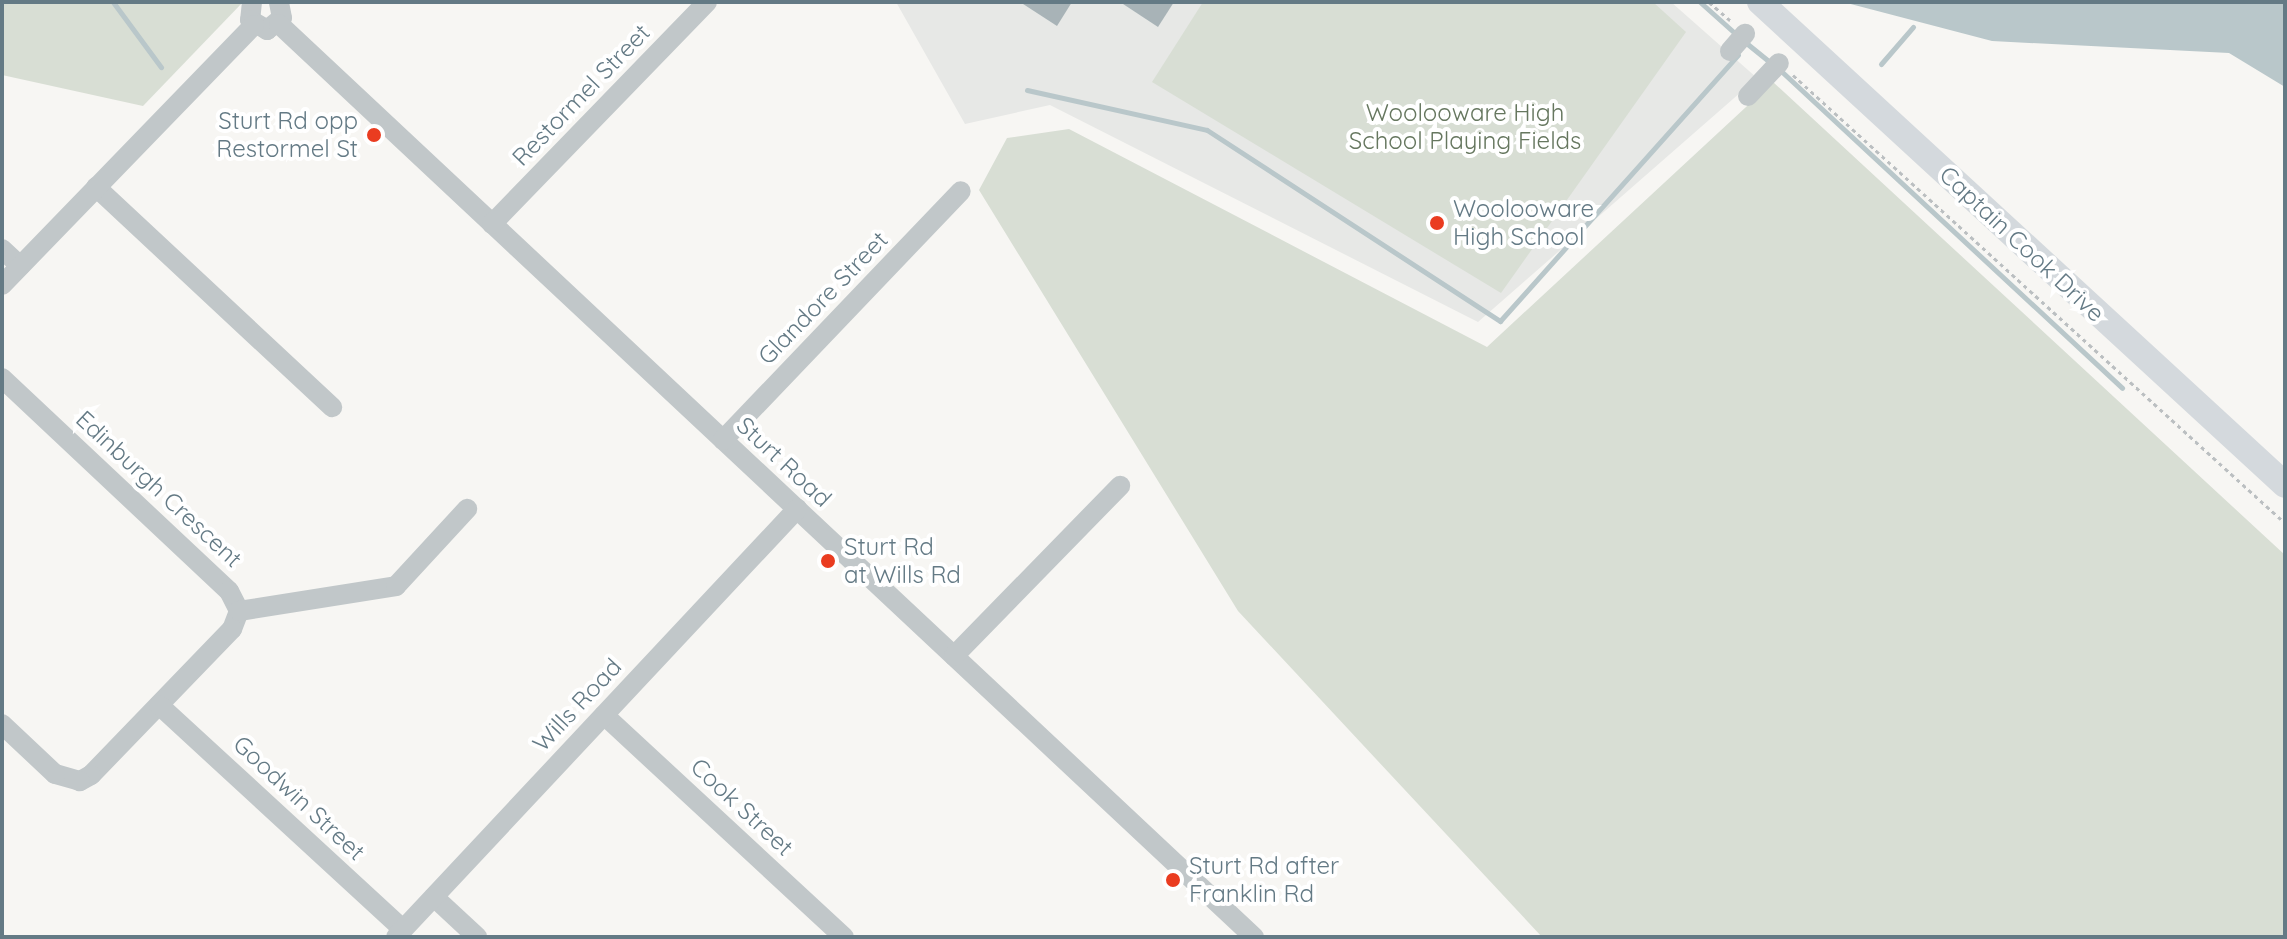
<!DOCTYPE html>
<html>
<head>
<meta charset="utf-8">
<style>
	body { margin:0 }
	#map { position:relative; width:2287px; height:939px; overflow:hidden; background:#f7f6f3; font-family:Quicksand,sans-serif }
	div>[style] { position:absolute }
	.built>* { inset:0; background:#e7e8e6 }
	.green>* { inset:0; background:#d8ded4 }
	.water>* { inset:0; background:#b9c7ca }
	.stream>* { height:5px; margin:-2.5px; padding:0 2.5px; transform-origin:2.5px; border-radius:2.5px; background:#b9c7ca }
	.building>* { inset:0; background:#a8b3b7 }
	.path>* { height:3px; margin-top:-1.5px; transform-origin:0; background:repeating-linear-gradient(90deg,#bbbfc1 0 4px,transparent 0 8px) }
	.minor>* { height:20px; margin:-10px; padding:0 10px; transform-origin:10px; border-radius:10px; background:#c1c7c9 }
	.major>* { height:26px; margin:-13px; padding:0 13px; transform-origin:13px; border-radius:13px; background:#d4d9dd }
	.dots>* { width:22px; height:22px; translate:-50% -50%; box-sizing:border-box; border:4px solid #fff; border-radius:50% }
	span { translate:-50% -50%; white-space:nowrap; text-align:center; line-height:1.15; -webkit-text-stroke:8px #fff; paint-order:stroke }
	.street-label { font-size:24px; color:#647a85 }
	.park-label { font-size:24px; color:#66775f }
	.poi-label { font-size:24px; color:#647a85 }
	.right { translate:-100% -50%; text-align:right }
	.left { translate:0 -50%; text-align:left }
	.frame { position:absolute; inset:0; border:4px solid #647a85; pointer-events:none }
</style>
</head>
<body>
<div id="map">
	<div class="built">
		<i style="clip-path:polygon(896px 2px,1671px 2px,1757px 78px,1478px 322px,1050px 105px,965px 124px)"></i>
	</div>
	<div class="green">
		<i style="clip-path:polygon(2px 2px,243px 2px,143px 106px,2px 75px)"></i>
		<i style="clip-path:polygon(1203px 2px,1653px 2px,1686px 32px,1501px 293px,1152px 82px)"></i>
		<i style="clip-path:polygon(1773px 82px,2285px 555px,2285px 937px,1542px 937px,1238px 611px,979px 190px,1007px 138px,1069px 129px,1487px 347px)"></i>
	</div>
	<div class="water">
		<i style="clip-path:polygon(1843px 2px,2285px 2px,2285px 87px,2229px 53px,1992px 41px)"></i>
	</div>
	<div class="stream">
		<i style="left:113px;top:2px;width:81px;rotate:53.6deg"></i>
		<i style="left:1700px;top:2px;width:51px;rotate:41.8deg"></i>
		<i style="left:1745px;top:42px;width:35px;rotate:39deg"></i>
		<i style="left:1881px;top:64px;width:49px;rotate:-49.1deg"></i>
		<i style="left:1780px;top:70px;width:467px;rotate:42.9deg"></i>
		<i style="left:1027px;top:90px;width:184px;rotate:12.5deg"></i>
		<i style="left:1207px;top:130px;width:350px;rotate:33.1deg"></i>
		<i style="left:1500px;top:321px;width:357px;rotate:-48.2deg"></i>
	</div>
	<div class="building">
		<i style="clip-path:polygon(1020px 2px,1072px 2px,1057px 26px)"></i>
		<i style="clip-path:polygon(1120px 2px,1174px 2px,1158px 27px)"></i>
	</div>
	<div class="path">
		<i style="left:1709px;top:2px;width:28px;rotate:41deg"></i>
		<i style="left:1793px;top:75px;width:665px;rotate:42.32deg"></i>
	</div>
	<div class="minor">
		<i style="left:252px;top:2px;width:18px;rotate:96deg"></i>
		<i style="left:250px;top:20px;width:20px;rotate:30deg"></i>
		<i style="left:267px;top:30px;width:19px;rotate:-39deg"></i>
		<i style="left:282px;top:18px;width:16px;rotate:-101deg"></i>
		<i style="left:279px;top:24px;width:1336px;rotate:43.12deg"></i>
		<i style="left:1730px;top:51px;width:23px;rotate:-49deg"></i>
		<i style="left:1748px;top:96px;width:45px;rotate:-46.8deg"></i>
		<i style="left:96px;top:187px;width:323px;rotate:43deg"></i>
		<i style="left:492px;top:224px;width:309px;rotate:-45.9deg"></i>
		<i style="left:2px;top:249px;width:25px;rotate:43deg"></i>
		<i style="left:2px;top:285px;width:362px;rotate:-45.9deg"></i>
		<i style="left:2px;top:378px;width:311px;rotate:43.2deg"></i>
		<i style="left:229px;top:591px;width:22px;rotate:63deg"></i>
		<i style="left:239px;top:611px;width:19px;rotate:111deg"></i>
		<i style="left:232px;top:629px;width:203px;rotate:134deg"></i>
		<i style="left:91px;top:775px;width:13px;rotate:151deg"></i>
		<i style="left:80px;top:781px;width:26px;rotate:-164deg"></i>
		<i style="left:55px;top:774px;width:73px;rotate:-136.7deg"></i>
		<i style="left:723px;top:440px;width:344px;rotate:-46.3deg"></i>
		<i style="left:239px;top:611px;width:159px;rotate:-9deg"></i>
		<i style="left:396px;top:586px;width:105px;rotate:-47.3deg"></i>
		<i style="left:954px;top:656px;width:238px;rotate:-45.7deg"></i>
		<i style="left:159px;top:705px;width:331px;rotate:42.6deg"></i>
		<i style="left:604px;top:715px;width:327px;rotate:42.8deg"></i>
		<i style="left:434px;top:897px;width:59px;rotate:42.9deg"></i>
		<i style="left:396px;top:937px;width:587px;rotate:-46.87deg"></i>
	</div>
	<div class="major">
		<i style="left:1760px;top:2px;width:713px;rotate:42.61deg"></i>
	</div>
	<div class="dots">
		<i style="left:374px;top:135px;background:#ea3c20"></i>
		<i style="left:1437px;top:223px;background:#ea3c20"></i>
		<i style="left:828px;top:561px;background:#ea3c20"></i>
		<i style="left:1173px;top:880px;background:#ea3c20"></i>
	</div>
	<div class="street-label">
		<span style="left:581px;top:95px;rotate:-46deg">Restormel Street</span>
		<span style="left:2022px;top:244px;rotate:43deg">Captain Cook Drive</span>
		<span style="left:823px;top:298px;rotate:-46deg">Glandore Street</span>
		<span style="left:784px;top:462px;rotate:43deg">Sturt Road</span>
		<span style="left:159px;top:489px;rotate:43deg">Edinburgh Crescent</span>
		<span style="left:577px;top:705px;rotate:-47deg">Wills Road</span>
		<span style="left:299px;top:798px;rotate:43deg">Goodwin Street</span>
		<span style="left:742px;top:807px;rotate:43deg">Cook Street</span>
	</div>
	<div class="park-label">
		<span style="left:1465px;top:127px">Woolooware High<br>School Playing Fields</span>
	</div>
	<div class="poi-label">
		<span class="right" style="left:358px;top:135px">Sturt Rd opp<br>Restormel St</span>
		<span class="left" style="left:1453px;top:223px">Woolooware<br>High School</span>
		<span class="left" style="left:844px;top:561px">Sturt Rd<br>at Wills Rd</span>
		<span class="left" style="left:1189px;top:880px">Sturt Rd after<br>Franklin Rd</span>
	</div>
	<div class="frame"></div>
</div>
</body>
</html>
